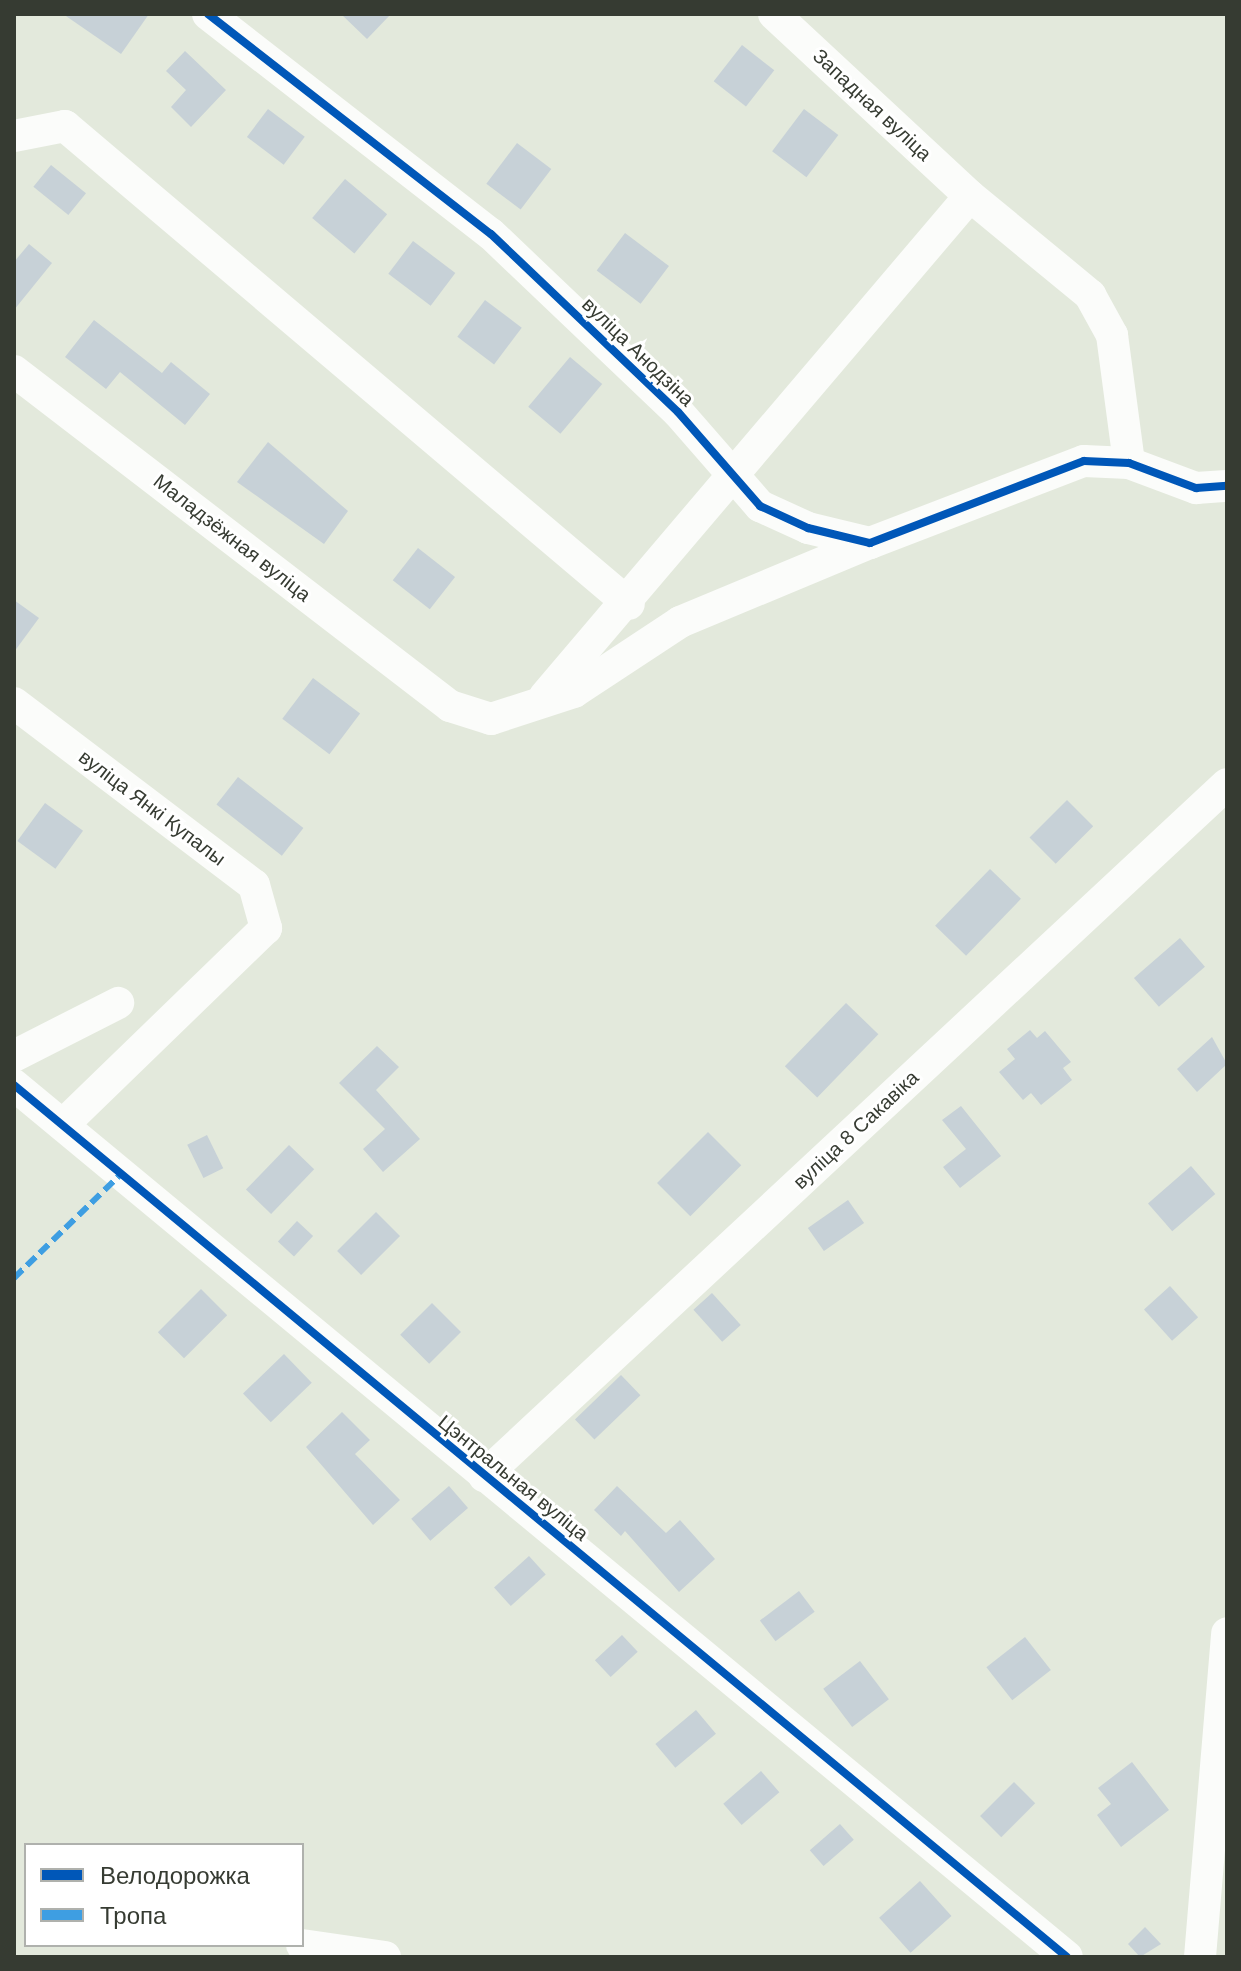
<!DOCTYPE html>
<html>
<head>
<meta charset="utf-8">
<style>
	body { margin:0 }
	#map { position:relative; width:1241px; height:1971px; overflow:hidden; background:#e3e9dc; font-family:"DM Sans",sans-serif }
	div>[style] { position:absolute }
	.building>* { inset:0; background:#c7d1d7; transform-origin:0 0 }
	.minor>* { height:32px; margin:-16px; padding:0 16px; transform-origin:16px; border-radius:16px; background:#fbfcfa }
	.quiet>* { height:6px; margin-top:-3px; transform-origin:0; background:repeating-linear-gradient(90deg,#3e9ee2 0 12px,transparent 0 18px) }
	.cycleway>* { height:8px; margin:-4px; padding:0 4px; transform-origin:4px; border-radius:4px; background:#0057b8 }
	span { translate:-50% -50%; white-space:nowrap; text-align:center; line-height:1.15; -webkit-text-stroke:6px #fff; paint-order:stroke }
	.street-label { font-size:20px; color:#363b32 }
	.frame { position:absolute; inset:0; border:16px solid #363b32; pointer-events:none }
	.legend { position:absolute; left:24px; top:1843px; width:280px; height:104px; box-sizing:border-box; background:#fff; border:2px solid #afb1ad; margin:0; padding:10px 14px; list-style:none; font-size:24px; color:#363b32 }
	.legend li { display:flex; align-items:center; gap:16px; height:40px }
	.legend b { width:40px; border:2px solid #afb1ad }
</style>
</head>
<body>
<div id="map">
	<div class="building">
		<i style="clip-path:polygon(63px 14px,149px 14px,121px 54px)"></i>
		<i style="clip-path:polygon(341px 14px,391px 14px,367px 39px)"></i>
		<i style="left:742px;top:45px;width:41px;height:46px;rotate:38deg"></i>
		<i style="clip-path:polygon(185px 51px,226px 90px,191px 127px,171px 107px,186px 90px,166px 71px)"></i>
		<i style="left:268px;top:109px;width:46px;height:35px;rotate:37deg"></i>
		<i style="left:804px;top:109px;width:43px;height:53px;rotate:37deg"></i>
		<i style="left:517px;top:143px;width:43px;height:51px;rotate:37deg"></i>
		<i style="left:51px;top:165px;width:45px;height:28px;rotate:39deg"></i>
		<i style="left:345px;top:179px;width:55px;height:51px;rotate:40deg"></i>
		<i style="left:625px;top:233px;width:55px;height:47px;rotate:37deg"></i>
		<i style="left:413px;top:241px;width:53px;height:41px;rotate:37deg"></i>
		<i style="clip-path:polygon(29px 244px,52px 263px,14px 310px,14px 262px)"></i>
		<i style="left:485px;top:300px;width:46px;height:46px;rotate:37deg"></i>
		<i style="clip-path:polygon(94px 320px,162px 373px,171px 362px,210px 394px,185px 425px,120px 372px,106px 389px,65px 357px)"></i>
		<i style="left:570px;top:357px;width:42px;height:65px;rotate:40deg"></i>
		<i style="clip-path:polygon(268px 442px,348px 511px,324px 544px,237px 482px)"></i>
		<i style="left:418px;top:548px;width:47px;height:41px;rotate:38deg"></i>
		<i style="clip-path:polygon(14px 600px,39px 618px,14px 652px)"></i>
		<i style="left:313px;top:678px;width:59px;height:51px;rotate:37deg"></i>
		<i style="left:238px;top:777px;width:83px;height:35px;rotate:38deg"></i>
		<i style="left:1067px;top:800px;width:37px;height:53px;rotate:45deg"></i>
		<i style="left:45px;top:803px;width:47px;height:47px;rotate:36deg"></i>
		<i style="left:990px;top:869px;width:43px;height:79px;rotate:44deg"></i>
		<i style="left:1180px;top:938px;width:38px;height:61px;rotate:49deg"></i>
		<i style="left:846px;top:1003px;width:45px;height:88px;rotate:44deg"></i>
		<i style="clip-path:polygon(1030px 1030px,1037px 1038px,1045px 1031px,1071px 1062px,1063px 1068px,1072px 1080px,1041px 1105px,1031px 1093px,1023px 1100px,999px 1072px,1015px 1059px,1007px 1049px)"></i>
		<i style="clip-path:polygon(1212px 1037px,1227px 1064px,1197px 1092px,1177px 1069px)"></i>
		<i style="clip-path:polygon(377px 1046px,399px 1067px,376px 1090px,420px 1139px,383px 1172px,363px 1149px,385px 1129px,339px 1083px)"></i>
		<i style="clip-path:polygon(961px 1106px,1001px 1156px,960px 1188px,943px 1167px,966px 1149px,942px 1120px)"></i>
		<i style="left:708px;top:1132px;width:47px;height:72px;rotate:45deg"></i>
		<i style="left:207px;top:1135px;width:37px;height:22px;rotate:64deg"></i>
		<i style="left:289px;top:1145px;width:35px;height:62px;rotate:44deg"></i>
		<i style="left:1191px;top:1166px;width:37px;height:57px;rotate:49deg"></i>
		<i style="left:848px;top:1200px;width:28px;height:49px;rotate:55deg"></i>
		<i style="left:376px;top:1212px;width:34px;height:55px;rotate:45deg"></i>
		<i style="left:297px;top:1221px;width:22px;height:28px;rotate:43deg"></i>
		<i style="left:1170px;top:1286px;width:42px;height:35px;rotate:48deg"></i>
		<i style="left:201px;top:1289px;width:37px;height:61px;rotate:45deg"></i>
		<i style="left:712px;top:1293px;width:43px;height:25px;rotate:48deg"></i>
		<i style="left:432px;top:1303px;width:41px;height:45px;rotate:45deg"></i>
		<i style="left:284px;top:1354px;width:40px;height:57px;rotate:46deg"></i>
		<i style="left:621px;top:1375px;width:28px;height:64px;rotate:46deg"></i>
		<i style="clip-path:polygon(342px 1412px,370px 1440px,355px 1454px,400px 1500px,373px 1525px,306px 1447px)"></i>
		<i style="left:449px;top:1486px;width:29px;height:50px;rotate:49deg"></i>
		<i style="clip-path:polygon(617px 1486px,666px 1533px,680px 1520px,715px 1559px,679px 1592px,625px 1531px,621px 1536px,594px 1510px)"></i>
		<i style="left:529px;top:1556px;width:25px;height:47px;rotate:48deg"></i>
		<i style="left:799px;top:1591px;width:26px;height:49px;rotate:53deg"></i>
		<i style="left:622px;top:1635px;width:23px;height:37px;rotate:47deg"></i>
		<i style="left:1025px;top:1637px;width:42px;height:49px;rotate:52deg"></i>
		<i style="left:860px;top:1661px;width:48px;height:46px;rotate:53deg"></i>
		<i style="left:696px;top:1710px;width:31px;height:53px;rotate:50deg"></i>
		<i style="clip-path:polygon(1132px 1762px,1169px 1810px,1121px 1847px,1097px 1815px,1111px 1804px,1098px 1788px)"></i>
		<i style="left:761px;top:1771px;width:28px;height:50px;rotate:49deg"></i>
		<i style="left:1014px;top:1782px;width:30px;height:48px;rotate:45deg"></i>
		<i style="left:840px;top:1824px;width:21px;height:40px;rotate:49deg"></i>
		<i style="left:920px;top:1881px;width:47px;height:55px;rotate:48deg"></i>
		<i style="clip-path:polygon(1145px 1927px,1161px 1944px,1140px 1957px,1128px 1944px)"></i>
	</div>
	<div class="minor">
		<i style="left:208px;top:14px;width:358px;rotate:37.9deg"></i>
		<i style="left:491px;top:234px;width:258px;rotate:43.6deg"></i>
		<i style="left:678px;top:412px;width:125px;rotate:48.9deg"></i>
		<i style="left:760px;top:506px;width:53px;rotate:24.6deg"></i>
		<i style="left:808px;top:528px;width:64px;rotate:13.6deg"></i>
		<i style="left:870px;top:543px;width:229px;rotate:-21deg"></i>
		<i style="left:1084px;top:461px;width:45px;rotate:2.5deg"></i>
		<i style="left:1129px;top:463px;width:72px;rotate:20.5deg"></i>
		<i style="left:1196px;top:488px;width:31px;rotate:-4deg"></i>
		<i style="left:774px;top:14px;width:267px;rotate:42.9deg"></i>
		<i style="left:14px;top:136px;width:52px;rotate:-11.1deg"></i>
		<i style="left:65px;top:126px;width:739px;rotate:40.28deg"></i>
		<i style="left:14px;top:371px;width:550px;rotate:37.54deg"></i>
		<i style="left:450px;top:706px;width:43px;rotate:17.6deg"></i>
		<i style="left:491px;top:719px;width:87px;rotate:-18deg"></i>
		<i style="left:574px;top:692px;width:127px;rotate:-33.4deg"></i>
		<i style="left:680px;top:622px;width:206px;rotate:-22.6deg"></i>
		<i style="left:545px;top:696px;width:656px;rotate:-49.64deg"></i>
		<i style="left:970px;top:196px;width:156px;rotate:39.5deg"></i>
		<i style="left:1090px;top:295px;width:46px;rotate:61.2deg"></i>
		<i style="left:1112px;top:335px;width:129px;rotate:82.4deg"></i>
		<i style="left:14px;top:703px;width:301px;rotate:37.2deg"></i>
		<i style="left:254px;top:885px;width:45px;rotate:74.4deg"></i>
		<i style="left:266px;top:928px;width:283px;rotate:135.9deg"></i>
		<i style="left:14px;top:1056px;width:117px;rotate:-27deg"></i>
		<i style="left:14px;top:1085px;width:1367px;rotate:39.63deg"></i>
		<i style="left:484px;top:1476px;width:1015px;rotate:-42.96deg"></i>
		<i style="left:302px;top:1945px;width:84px;rotate:8.2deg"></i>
		<i style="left:1200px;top:1957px;width:325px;rotate:-85.2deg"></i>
	</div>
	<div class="quiet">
		<i style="left:14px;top:1278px;width:148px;rotate:-44.2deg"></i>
	</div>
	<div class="cycleway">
		<i style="left:208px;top:14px;width:358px;rotate:37.9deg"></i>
		<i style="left:491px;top:234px;width:258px;rotate:43.6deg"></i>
		<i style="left:678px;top:412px;width:125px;rotate:48.9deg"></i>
		<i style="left:760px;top:506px;width:53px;rotate:24.6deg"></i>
		<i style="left:808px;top:528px;width:64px;rotate:13.6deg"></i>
		<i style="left:870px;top:543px;width:229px;rotate:-21deg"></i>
		<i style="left:1084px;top:461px;width:45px;rotate:2.5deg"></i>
		<i style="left:1129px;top:463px;width:72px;rotate:20.5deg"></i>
		<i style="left:1196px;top:488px;width:31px;rotate:-4deg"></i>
		<i style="left:14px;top:1085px;width:1367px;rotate:39.63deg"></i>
	</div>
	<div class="street-label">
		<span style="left:872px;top:105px;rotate:43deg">Западная вуліца</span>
		<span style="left:638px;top:352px;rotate:44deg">вуліца Анодзіна</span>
		<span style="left:232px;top:538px;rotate:38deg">Маладзёжная вуліца</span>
		<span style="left:152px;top:808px;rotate:37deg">вуліца Янкі Купалы</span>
		<span style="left:856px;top:1130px;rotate:-43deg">вуліца 8 Сакавіка</span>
		<span style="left:513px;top:1478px;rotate:39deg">Цэнтральная вуліца</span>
	</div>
	<div class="frame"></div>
	<ul class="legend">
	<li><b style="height:10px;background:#0057b8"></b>Велодорожка</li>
	<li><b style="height:10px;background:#3e9ee2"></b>Тропа</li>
	</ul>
</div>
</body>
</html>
